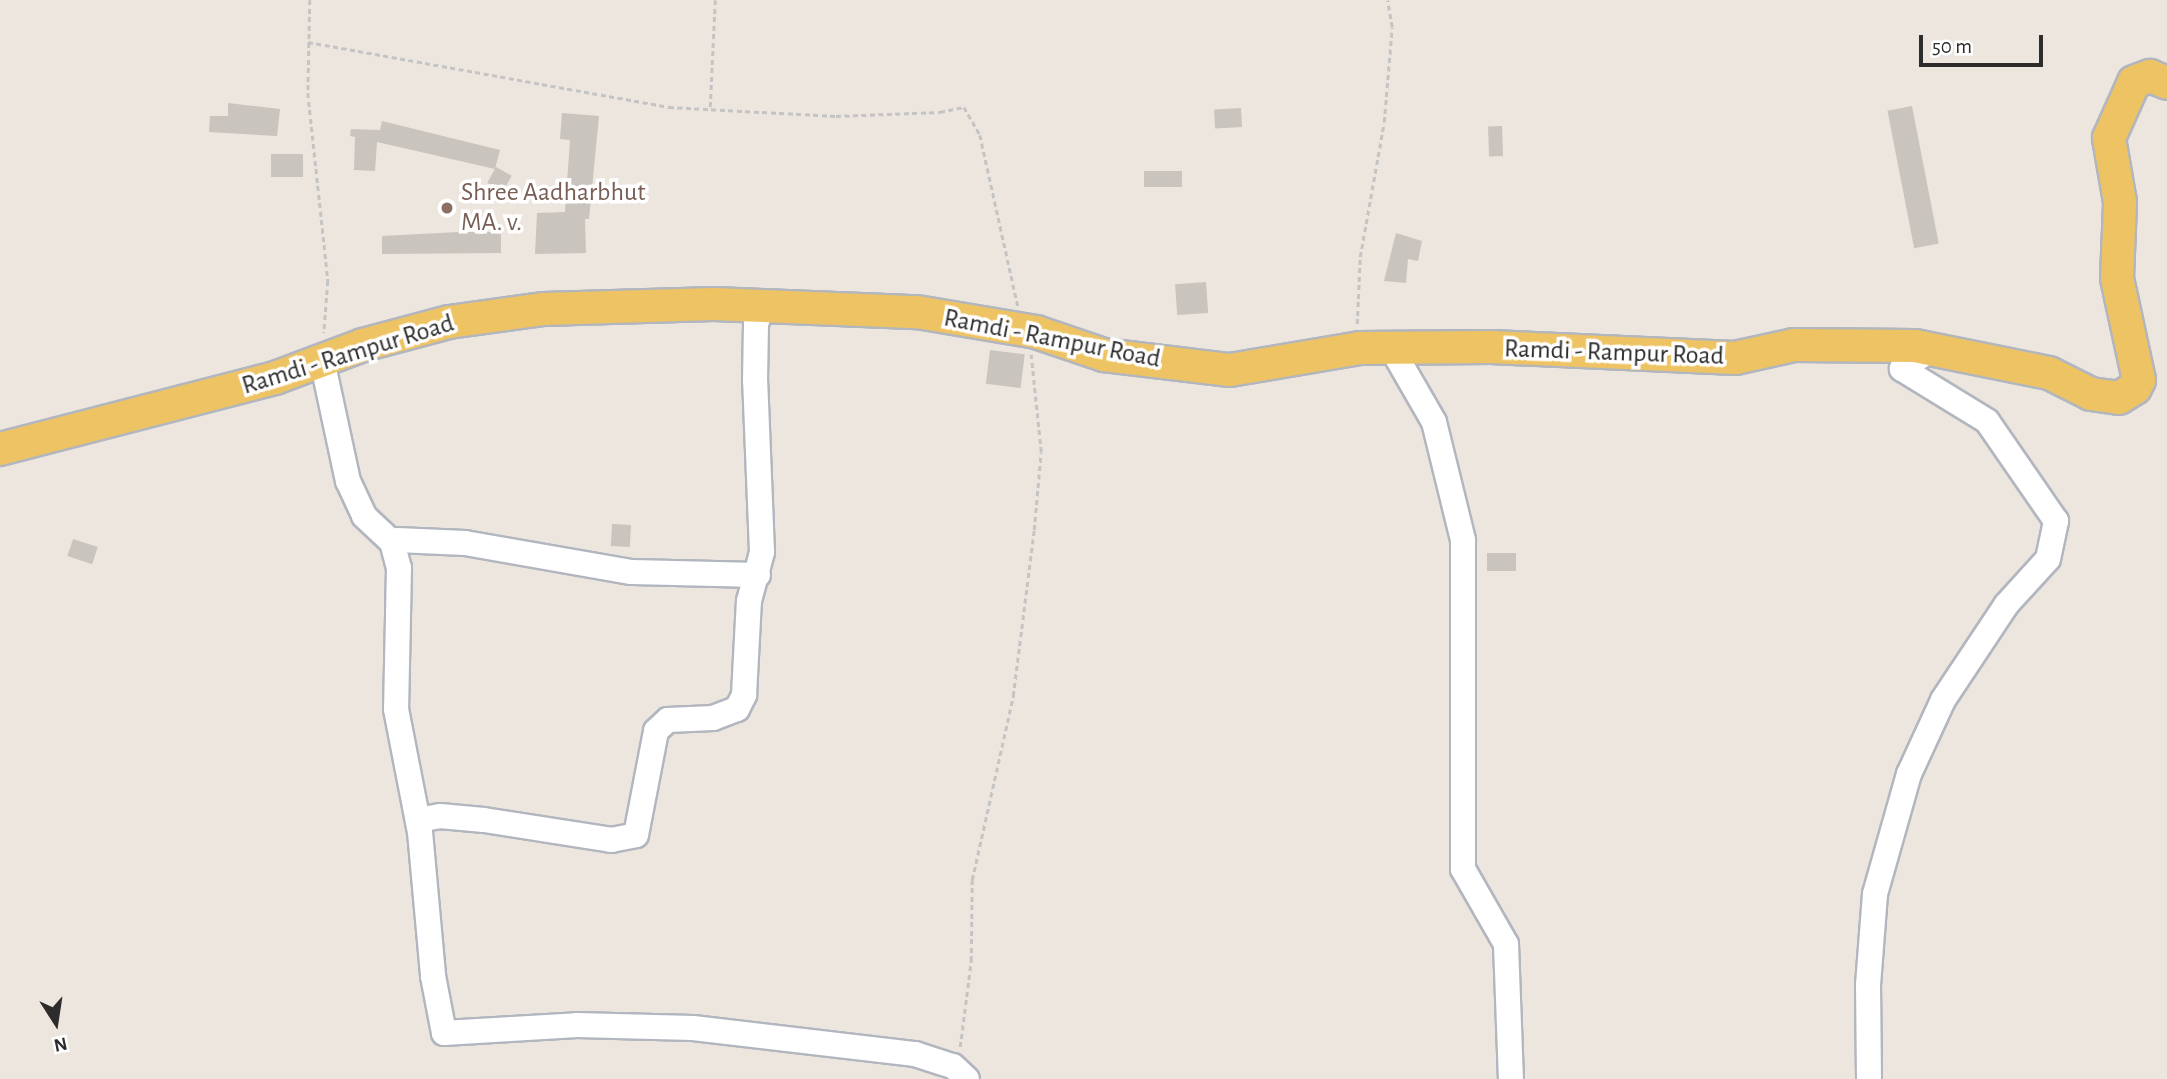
<!DOCTYPE html>
<html>
<head>
<meta charset="utf-8">
<style>
	body { margin:0 }
	#map { position:relative; width:2167px; height:1079px; overflow:hidden; background:#ede6df; font-family:"Alegreya Sans",sans-serif }
	div>[style] { position:absolute }
	.building>* { inset:0; background:#c9c4bd; transform-origin:0 0 }
	.path>* { height:2.5px; margin-top:-1.25px; transform-origin:0; background:repeating-linear-gradient(90deg,#c4c4c4 0 5px,transparent 0 8.5px) }
	.roads { filter:drop-shadow(2px 0 #b2b6bf) drop-shadow(-2px 0 #b2b6bf) drop-shadow(0 2px #b2b6bf) drop-shadow(0 -2px #b2b6bf) }
	.minor>* { height:24px; margin:-12px; padding:0 12px; transform-origin:12px; border-radius:12px; background:#fff }
	.major>* { height:32px; margin:-16px; padding:0 16px; transform-origin:16px; border-radius:16px; background:#eec363 }
	.dots>* { width:19px; height:19px; translate:-50% -50%; box-sizing:border-box; border:4px solid #fff; border-radius:50% }
	span { translate:-50% -50%; white-space:nowrap; text-align:center; line-height:1.15; -webkit-text-stroke:7px #fff; paint-order:stroke }
	.education-label { font-size:26px; color:#785e54 }
	.left { translate:0 -50%; text-align:left }
	.street-label { font-size:26px; color:#2c2c2c }
	.north { position:absolute; left:21px; top:988px; width:70px; height:70px; -webkit-text-stroke:5px #fff; paint-order:stroke; rotate:168deg; font-size:19px; font-weight:700; line-height:28px; text-align:center; color:#2c2c2c }
	.north::after { content:''; display:block; margin:auto; width:24px; height:32px; background:#2c2c2c; clip-path:polygon(50% 0,100% 100%,50% 72%,0 100%) }
	.scale { position:absolute; left:1919px; top:35px; width:124px; height:32px; box-sizing:border-box; border:4px solid #2c2c2c; border-top:0; padding-left:9px; font-size:21px; line-height:24px; white-space:nowrap; color:#2c2c2c; -webkit-text-stroke:5px #fff; paint-order:stroke }
</style>
</head>
<body>
<div id="map">
	<div class="building">
		<i style="clip-path:polygon(228px 103px,280px 109px,277px 136px,209px 132px,210px 116px,228px 116px)"></i>
		<i style="left:1912px;top:106px;width:140px;height:25px;rotate:79deg"></i>
		<i style="left:1241px;top:108px;width:19px;height:27px;rotate:87deg"></i>
		<i style="clip-path:polygon(562px 113px,599px 116px,589px 219px,585px 219px,586px 253px,535px 254px,537px 213px,565px 212px,570px 140px,560px 139px)"></i>
		<i style="clip-path:polygon(382px 121px,500px 150px,495px 169px,377px 142px,375px 171px,354px 170px,355px 137px,350px 136px,351px 129px,380px 130px)"></i>
		<i style="left:1502px;top:126px;width:30px;height:14px;rotate:88deg"></i>
		<i style="left:271px;top:154px;width:32px;height:23px"></i>
		<i style="left:496px;top:167px;width:18px;height:18px;rotate:29deg"></i>
		<i style="left:1144px;top:171px;width:38px;height:16px"></i>
		<i style="clip-path:polygon(458px 232px,501px 232px,501px 253px,382px 254px,382px 236px)"></i>
		<i style="clip-path:polygon(1396px 233px,1422px 241px,1418px 261px,1408px 259px,1406px 283px,1384px 281px)"></i>
		<i style="left:1206px;top:282px;width:31px;height:31px;rotate:86deg"></i>
		<i style="left:990px;top:350px;width:35px;height:34px;rotate:7deg"></i>
		<i style="left:612px;top:524px;width:19px;height:22px;rotate:3deg"></i>
		<i style="left:73px;top:539px;width:26px;height:18px;rotate:18deg"></i>
		<i style="left:1487px;top:553px;width:29px;height:18px"></i>
	</div>
	<div class="path">
		<i style="left:310px;top:0;width:93px;rotate:91.2deg"></i>
		<i style="left:308px;top:93px;width:189px;rotate:83.9deg"></i>
		<i style="left:328px;top:281px;width:52px;rotate:94.4deg"></i>
		<i style="left:308px;top:42px;width:367px;rotate:10.2deg"></i>
		<i style="left:669px;top:107px;width:167px;rotate:3.1deg"></i>
		<i style="left:836px;top:116px;width:104px;rotate:-2.2deg"></i>
		<i style="left:940px;top:112px;width:25px;rotate:-12deg"></i>
		<i style="left:964px;top:107px;width:32px;rotate:60deg"></i>
		<i style="left:980px;top:135px;width:175px;rotate:77.5deg"></i>
		<i style="left:710px;top:107px;width:107px;rotate:-87.3deg"></i>
		<i style="left:1357px;top:324px;width:67px;rotate:-87.4deg"></i>
		<i style="left:1360px;top:257px;width:137px;rotate:-79.9deg"></i>
		<i style="left:1384px;top:122px;width:95px;rotate:-85.2deg"></i>
		<i style="left:1392px;top:27px;width:27px;rotate:-100deg"></i>
		<i style="left:960px;top:1047px;width:87px;rotate:-82.7deg"></i>
		<i style="left:971px;top:961px;width:81px;rotate:-89.3deg"></i>
		<i style="left:972px;top:880px;width:189px;rotate:-77.4deg"></i>
		<i style="left:1013px;top:696px;width:167px;rotate:-82.8deg"></i>
		<i style="left:1034px;top:530px;width:78px;rotate:-84.9deg"></i>
		<i style="left:1041px;top:452px;width:98px;rotate:-95.9deg"></i>
	</div>
	<div class="roads">
		<div class="minor">
			<i style="left:1392px;top:349px;width:84px;rotate:60.1deg"></i>
			<i style="left:1434px;top:422px;width:122px;rotate:76.2deg"></i>
			<i style="left:1463px;top:540px;width:329px;rotate:90deg"></i>
			<i style="left:1463px;top:869px;width:86px;rotate:60.2deg"></i>
			<i style="left:1506px;top:944px;width:135px;rotate:87.9deg"></i>
			<i style="left:322px;top:360px;width:124px;rotate:77.9deg"></i>
			<i style="left:348px;top:481px;width:38px;rotate:65deg"></i>
			<i style="left:364px;top:516px;width:38px;rotate:43deg"></i>
			<i style="left:392px;top:542px;width:27px;rotate:75deg"></i>
			<i style="left:399px;top:568px;width:141px;rotate:91.2deg"></i>
			<i style="left:396px;top:709px;width:125px;rotate:79deg"></i>
			<i style="left:420px;top:832px;width:145px;rotate:84.8deg"></i>
			<i style="left:433px;top:976px;width:58px;rotate:79.1deg"></i>
			<i style="left:444px;top:1033px;width:133px;rotate:-3.4deg"></i>
			<i style="left:577px;top:1025px;width:116px;rotate:1.5deg"></i>
			<i style="left:693px;top:1028px;width:224px;rotate:6.7deg"></i>
			<i style="left:915px;top:1054px;width:40px;rotate:18deg"></i>
			<i style="left:953px;top:1066px;width:19px;rotate:43deg"></i>
			<i style="left:397px;top:540px;width:68px;rotate:2.5deg"></i>
			<i style="left:465px;top:543px;width:169px;rotate:9.9deg"></i>
			<i style="left:632px;top:572px;width:126px;rotate:1.4deg"></i>
			<i style="left:418px;top:820px;width:22px;rotate:-10deg"></i>
			<i style="left:440px;top:816px;width:44px;rotate:5.2deg"></i>
			<i style="left:484px;top:820px;width:129px;rotate:8.9deg"></i>
			<i style="left:611px;top:840px;width:25px;rotate:-11deg"></i>
			<i style="left:636px;top:835px;width:106px;rotate:-79.1deg"></i>
			<i style="left:656px;top:731px;width:16px;rotate:-43deg"></i>
			<i style="left:668px;top:720px;width:45px;rotate:-2.5deg"></i>
			<i style="left:713px;top:718px;width:26px;rotate:-21deg"></i>
			<i style="left:737px;top:709px;width:16px;rotate:-63deg"></i>
			<i style="left:744px;top:695px;width:94px;rotate:-87deg"></i>
			<i style="left:749px;top:601px;width:51px;rotate:-75.1deg"></i>
			<i style="left:762px;top:552px;width:171px;rotate:-92.3deg"></i>
			<i style="left:755px;top:381px;width:57px;rotate:-89deg"></i>
			<i style="left:756px;top:324px;width:20px;rotate:-70deg"></i>
			<i style="left:1869px;top:1079px;width:94px;rotate:-90.6deg"></i>
			<i style="left:1868px;top:985px;width:91px;rotate:-85.6deg"></i>
			<i style="left:1875px;top:894px;width:125px;rotate:-74.2deg"></i>
			<i style="left:1909px;top:774px;width:81px;rotate:-65.3deg"></i>
			<i style="left:1943px;top:700px;width:114px;rotate:-56.4deg"></i>
			<i style="left:2006px;top:605px;width:62px;rotate:-47.6deg"></i>
			<i style="left:2048px;top:559px;width:39px;rotate:-78deg"></i>
			<i style="left:2056px;top:521px;width:121px;rotate:-124.6deg"></i>
			<i style="left:1987px;top:421px;width:100px;rotate:-148.5deg"></i>
			<i style="left:1902px;top:369px;width:36px;rotate:-34deg"></i>
		</div>
		<div class="major">
			<i style="left:0;top:449px;width:284px;rotate:-14.5deg"></i>
			<i style="left:275px;top:378px;width:94px;rotate:-20.6deg"></i>
			<i style="left:363px;top:345px;width:89px;rotate:-15deg"></i>
			<i style="left:449px;top:322px;width:96px;rotate:-7.8deg"></i>
			<i style="left:544px;top:309px;width:170px;rotate:-1.7deg"></i>
			<i style="left:714px;top:304px;width:203px;rotate:2.3deg"></i>
			<i style="left:917px;top:312px;width:121px;rotate:9.5deg"></i>
			<i style="left:1036px;top:332px;width:72px;rotate:18.7deg"></i>
			<i style="left:1104px;top:355px;width:127px;rotate:6.8deg"></i>
			<i style="left:1230px;top:370px;width:132px;rotate:-9.6deg"></i>
			<i style="left:1360px;top:348px;width:131px;rotate:-0.4deg"></i>
			<i style="left:1491px;top:347px;width:244px;rotate:2.6deg"></i>
			<i style="left:1735px;top:358px;width:60px;rotate:-12.4deg"></i>
			<i style="left:1794px;top:345px;width:121px;rotate:0.5deg"></i>
			<i style="left:1915px;top:346px;width:137px;rotate:11.4deg"></i>
			<i style="left:2049px;top:373px;width:47px;rotate:26.6deg"></i>
			<i style="left:2091px;top:394px;width:28px;rotate:8deg"></i>
			<i style="left:2119px;top:398px;width:19px;rotate:-32deg"></i>
			<i style="left:2135px;top:388px;width:9px;rotate:-63deg"></i>
			<i style="left:2139px;top:380px;width:104px;rotate:-102.2deg"></i>
			<i style="left:2117px;top:278px;width:76px;rotate:-87.7deg"></i>
			<i style="left:2120px;top:202px;width:65px;rotate:-99.8deg"></i>
			<i style="left:2109px;top:138px;width:61px;rotate:-65.9deg"></i>
			<i style="left:2134px;top:82px;width:17px;rotate:-21deg"></i>
			<i style="left:2150px;top:76px;width:18px;rotate:22deg"></i>
		</div>
	</div>
	<div class="dots">
		<i style="left:447px;top:208px;background:#8d6e63"></i>
	</div>
	<div class="education-label">
		<span class="left" style="left:461px;top:208px">Shree Aadharbhut<br>MA. v.</span>
	</div>
	<div class="street-label">
		<span style="left:1052px;top:339px;rotate:11deg">Ramdi - Rampur Road</span>
		<span style="left:1614px;top:353px;rotate:2deg">Ramdi - Rampur Road</span>
		<span style="left:348px;top:355px;rotate:-17deg">Ramdi - Rampur Road</span>
	</div>
	<div class="north">N</div>
	<div class="scale">50 m</div>
</div>
</body>
</html>
